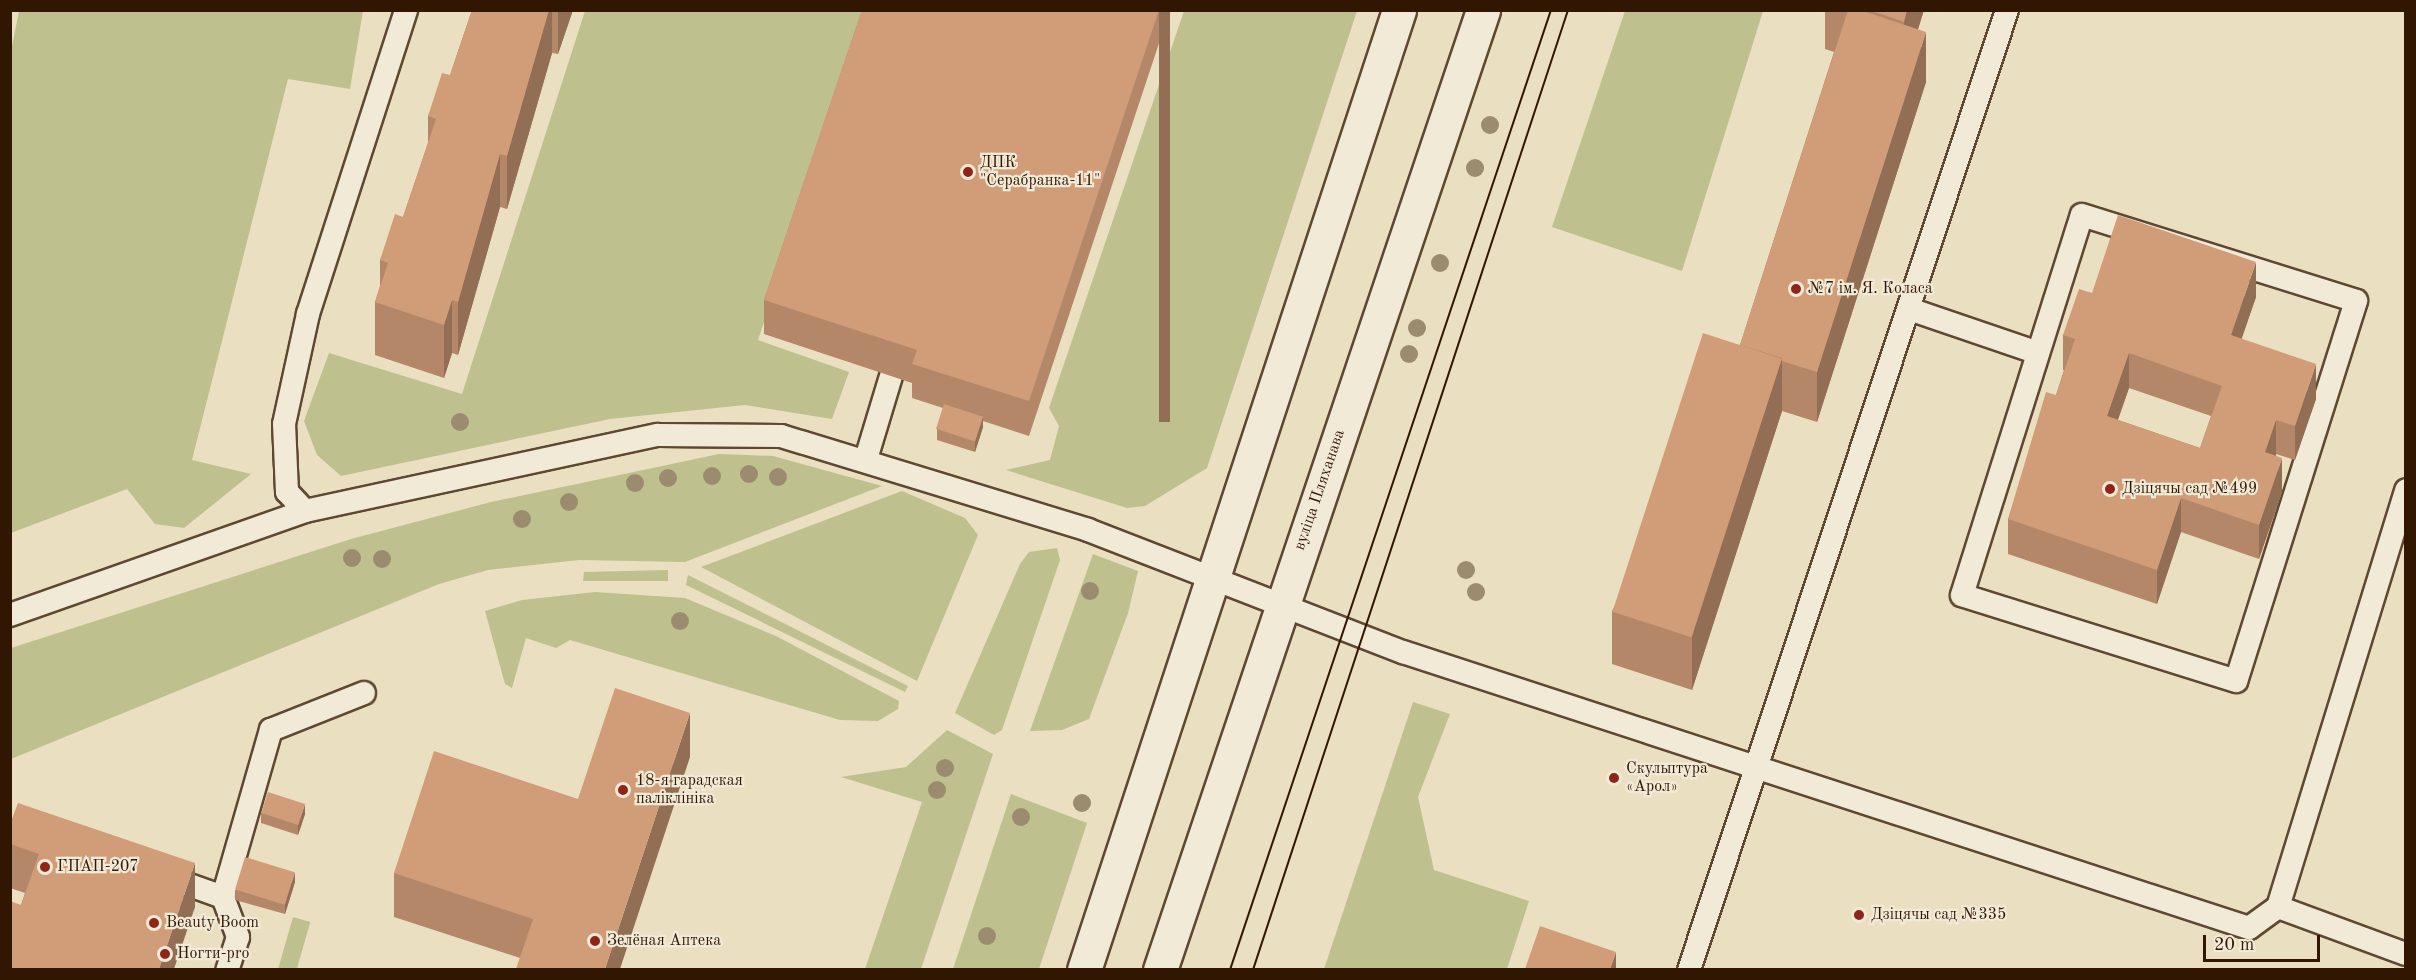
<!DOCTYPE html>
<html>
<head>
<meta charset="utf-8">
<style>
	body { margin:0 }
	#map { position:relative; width:2416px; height:980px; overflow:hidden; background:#eadfc1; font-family:"Old Standard TT",serif }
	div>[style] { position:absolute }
	.green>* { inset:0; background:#bec08e; transform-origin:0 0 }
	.roads { filter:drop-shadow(2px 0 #5f4832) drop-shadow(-2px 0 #5f4832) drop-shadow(0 2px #5f4832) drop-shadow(0 -2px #5f4832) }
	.lane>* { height:22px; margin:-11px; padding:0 11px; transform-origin:11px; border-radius:11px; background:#f1ead7 }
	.secondary>* { height:33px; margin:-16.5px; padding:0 16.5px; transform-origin:16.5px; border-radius:16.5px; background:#f1ead7 }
	.tram>* { height:1.5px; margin:-0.75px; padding:0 0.75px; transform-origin:0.75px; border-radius:0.75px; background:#311602 }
	.trees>* { width:18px; height:18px; margin:-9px; border-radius:50%; background:#9b8c6f }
	.wall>* { inset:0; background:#b38767 }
	.shaded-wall>* { inset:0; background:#926e54; transform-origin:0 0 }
	.building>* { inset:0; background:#d09d78; transform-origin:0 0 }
	.dots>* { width:16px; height:16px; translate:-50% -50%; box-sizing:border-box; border:3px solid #f1ead7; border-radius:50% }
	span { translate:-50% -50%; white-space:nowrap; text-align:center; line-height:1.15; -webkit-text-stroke:4.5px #f1ead7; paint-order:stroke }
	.poi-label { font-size:16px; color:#311602 }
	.left { translate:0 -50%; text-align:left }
	.street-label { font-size:16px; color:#311602 }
	.frame { position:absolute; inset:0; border:12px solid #311602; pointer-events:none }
	.scale { position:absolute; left:2203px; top:935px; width:117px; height:27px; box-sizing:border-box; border:3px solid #311602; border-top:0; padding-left:8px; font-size:18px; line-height:21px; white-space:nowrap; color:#311602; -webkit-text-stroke:4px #f1ead7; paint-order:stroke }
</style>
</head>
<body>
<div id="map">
	<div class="green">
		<i style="clip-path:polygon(19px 11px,363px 11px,350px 89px,288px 79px,192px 460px,251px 474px,184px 528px,155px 524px,127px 489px,11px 533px,10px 56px)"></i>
		<i style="clip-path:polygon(585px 11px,868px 11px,758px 340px,849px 372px,832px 419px,745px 405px,610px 419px,341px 476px,317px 455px,304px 421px,329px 353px,462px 394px)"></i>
		<i style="clip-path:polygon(1184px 11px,1357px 11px,1207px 468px,1145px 506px,1127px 508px,1006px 470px,1050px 460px,1059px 426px,1049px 408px)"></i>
		<i style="clip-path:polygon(1625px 11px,1763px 11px,1682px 271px,1552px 227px)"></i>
		<i style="clip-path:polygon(719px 454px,773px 456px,882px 486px,685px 562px,579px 560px,488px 570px,439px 584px,11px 759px,11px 648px,351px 539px,491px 502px)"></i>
		<i style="clip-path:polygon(902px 491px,965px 518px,978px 535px,917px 681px,701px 567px)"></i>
		<i style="clip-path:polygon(1057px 548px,1060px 560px,1002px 730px,994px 735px,955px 713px,1020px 564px,1029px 552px)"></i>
		<i style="clip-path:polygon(1093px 554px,1138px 571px,1128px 613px,1089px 719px,1062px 730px,1030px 731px)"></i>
		<i style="clip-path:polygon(668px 570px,668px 581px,583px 581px,584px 572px)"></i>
		<i style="clip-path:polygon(688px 575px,908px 686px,905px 692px,686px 585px)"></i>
		<i style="clip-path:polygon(595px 592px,685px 598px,776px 636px,899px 701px,898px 709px,878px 721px,840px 720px,570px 640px,556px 648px,526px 638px,512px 688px,505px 684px,485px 611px,522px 600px)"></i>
		<i style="clip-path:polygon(1413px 702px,1450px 714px,1418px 797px,1434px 870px,1529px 901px,1507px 969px,1324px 969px)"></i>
		<i style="clip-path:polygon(947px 730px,993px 754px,921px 969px,865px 969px,922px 802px,841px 777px,906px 767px)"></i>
		<i style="clip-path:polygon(1011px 794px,1087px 823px,1039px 969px,953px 969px)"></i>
		<i style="left:293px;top:917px;width:18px;height:54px;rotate:16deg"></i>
	</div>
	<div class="roads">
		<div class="lane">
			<i style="left:2082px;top:215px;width:287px;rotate:17.4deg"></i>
			<i style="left:2356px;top:301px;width:398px;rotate:107.5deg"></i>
			<i style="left:2236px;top:681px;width:287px;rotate:-162.6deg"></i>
			<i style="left:1962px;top:595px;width:398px;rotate:-72.5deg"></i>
			<i style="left:1909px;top:309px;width:136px;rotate:18.8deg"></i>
			<i style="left:866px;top:459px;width:87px;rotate:-73.2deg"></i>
			<i style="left:305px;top:511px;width:26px;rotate:-133deg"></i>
			<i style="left:287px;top:492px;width:68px;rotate:-92.5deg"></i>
			<i style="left:284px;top:424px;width:113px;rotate:-77.7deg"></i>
			<i style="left:308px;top:314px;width:319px;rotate:-72.1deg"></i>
			<i style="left:10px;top:615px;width:313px;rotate:-19.4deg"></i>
			<i style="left:305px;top:511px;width:361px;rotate:-12.2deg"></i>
			<i style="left:658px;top:435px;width:123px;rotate:0.5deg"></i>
			<i style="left:781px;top:436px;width:321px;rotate:17deg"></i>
			<i style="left:1088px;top:530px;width:338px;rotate:21.2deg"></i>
			<i style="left:1403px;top:652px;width:890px;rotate:18.07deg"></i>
			<i style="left:2249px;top:928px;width:36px;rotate:-36deg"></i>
			<i style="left:2278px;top:907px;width:436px;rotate:-72.9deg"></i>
			<i style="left:167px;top:877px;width:59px;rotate:19.7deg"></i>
			<i style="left:223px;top:897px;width:43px;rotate:69.4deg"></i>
			<i style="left:238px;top:937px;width:35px;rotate:108deg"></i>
			<i style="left:223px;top:897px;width:174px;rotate:-74deg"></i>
			<i style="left:271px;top:730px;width:100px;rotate:-21.7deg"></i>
			<i style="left:2278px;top:907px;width:136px;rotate:20.2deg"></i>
			<i style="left:1689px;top:970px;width:1011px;rotate:-71.67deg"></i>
		</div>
		<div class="secondary">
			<i style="left:1084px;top:970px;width:1010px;rotate:-71.83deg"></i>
			<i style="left:1160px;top:970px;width:1013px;rotate:-71.4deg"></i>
		</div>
	</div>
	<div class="tram">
		<i style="left:1230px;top:970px;width:1012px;rotate:-71.51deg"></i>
		<i style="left:1253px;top:970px;width:1010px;rotate:-71.83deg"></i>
	</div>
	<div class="trees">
		<i style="left:1490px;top:125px"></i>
		<i style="left:1475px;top:168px"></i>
		<i style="left:1440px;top:263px"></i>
		<i style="left:1417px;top:328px"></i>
		<i style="left:1409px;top:354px"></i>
		<i style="left:460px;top:422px"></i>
		<i style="left:749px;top:474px"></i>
		<i style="left:712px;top:476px"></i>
		<i style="left:778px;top:477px"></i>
		<i style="left:668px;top:478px"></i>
		<i style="left:635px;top:483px"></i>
		<i style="left:569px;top:502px"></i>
		<i style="left:522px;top:519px"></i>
		<i style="left:352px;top:558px"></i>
		<i style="left:382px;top:559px"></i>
		<i style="left:1466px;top:570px"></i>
		<i style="left:1090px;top:591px"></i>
		<i style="left:1476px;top:592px"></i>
		<i style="left:680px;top:621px"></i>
		<i style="left:945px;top:768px"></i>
		<i style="left:937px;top:790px"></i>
		<i style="left:1082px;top:803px"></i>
		<i style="left:1021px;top:817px"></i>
		<i style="left:987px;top:936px"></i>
	</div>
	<div class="wall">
		<i style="clip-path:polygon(472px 10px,573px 10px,558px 54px,552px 53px,507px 209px,500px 207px,458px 355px,452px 353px,444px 378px,375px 355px,375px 302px,380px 286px,380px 260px,403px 217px,428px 143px,428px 116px,450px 75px)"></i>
		<i style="clip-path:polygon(862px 10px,1170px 10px,1029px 436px,983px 421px,983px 427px,975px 452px,937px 440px,937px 429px,943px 408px,912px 398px,912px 383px,764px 334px,764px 300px)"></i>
		<i style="clip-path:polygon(1825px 10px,1924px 10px,1918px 29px,1926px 82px,1817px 422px,1782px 411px,1692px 690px,1612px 664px,1612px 611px,1740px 345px,1834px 52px,1825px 49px)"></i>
		<i style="clip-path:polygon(evenodd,2092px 293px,2256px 297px,2241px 339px,2316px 399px,2295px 460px,2276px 454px,2282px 492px,2259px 559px,2181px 532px,2157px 604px,2008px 554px,2008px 519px,2056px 395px,2064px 370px,2063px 370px,2063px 335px,2092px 293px,2129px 388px,2211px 416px,2200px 448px,2118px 420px,2129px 388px)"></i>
		<i style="clip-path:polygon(690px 757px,520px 958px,394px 917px,394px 873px,578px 799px)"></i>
		<i style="clip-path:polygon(261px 813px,305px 814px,298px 835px,261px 823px)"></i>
		<i style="clip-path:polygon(10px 824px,195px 907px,21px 905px,25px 893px,10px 888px)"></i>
		<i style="clip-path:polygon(295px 882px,285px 914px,235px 900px,235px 890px)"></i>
	</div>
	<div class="shaded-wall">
		<i style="clip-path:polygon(549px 10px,552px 10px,552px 53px,507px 209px,507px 156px)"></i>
		<i style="clip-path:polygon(558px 10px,573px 10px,558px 54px)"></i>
		<i style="left:1159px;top:10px;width:11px;height:412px"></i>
		<i style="clip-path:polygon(1907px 10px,1924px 10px,1904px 74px,1904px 22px)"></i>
		<i style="clip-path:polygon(1926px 32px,1926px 82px,1817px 422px,1817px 372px)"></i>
		<i style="clip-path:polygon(500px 154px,500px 207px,458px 355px,458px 302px)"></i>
		<i style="clip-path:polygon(2256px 262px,2256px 297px,2231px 370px,2231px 335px)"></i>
		<i style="clip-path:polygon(452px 300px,452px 353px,444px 378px,444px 325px)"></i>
		<i style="clip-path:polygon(2129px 353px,2129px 388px,2107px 450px,2107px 416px)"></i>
		<i style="clip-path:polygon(1782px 358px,1782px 411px,1692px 690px,1692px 637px)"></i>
		<i style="clip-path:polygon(2316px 364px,2316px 399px,2295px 460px,2295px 426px)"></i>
		<i style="clip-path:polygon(983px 417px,983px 427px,975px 452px,975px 442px)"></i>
		<i style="clip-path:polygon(2276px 420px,2276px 454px,2265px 486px,2265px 452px)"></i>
		<i style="clip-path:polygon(2282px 458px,2282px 492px,2259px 559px,2259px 525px)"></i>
		<i style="clip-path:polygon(2181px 498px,2181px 532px,2157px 604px,2157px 570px)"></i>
		<i style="clip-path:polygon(690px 713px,690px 757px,620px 969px,605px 969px)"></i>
		<i style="clip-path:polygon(305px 804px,305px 814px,298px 835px,298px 825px)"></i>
		<i style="clip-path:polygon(195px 863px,195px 907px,174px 969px,159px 969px)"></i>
		<i style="clip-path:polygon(295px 872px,295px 882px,285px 914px,285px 904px)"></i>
		<i style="clip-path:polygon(1616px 952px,1616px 969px,1610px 969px)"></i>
	</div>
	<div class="building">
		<i style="clip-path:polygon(472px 10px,549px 10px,507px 156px,500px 154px,458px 302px,452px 300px,444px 325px,375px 302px,388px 263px,380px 260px,395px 214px,403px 217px,436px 119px,428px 116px,442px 73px,450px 75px)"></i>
		<i style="clip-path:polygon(862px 10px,1159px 10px,1029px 401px,912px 364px,917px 350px,764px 300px)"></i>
		<i style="clip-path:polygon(1848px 10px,1860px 10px,1926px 32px,1817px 372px,1782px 361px,1782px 358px,1740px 345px)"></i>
		<i style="clip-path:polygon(1869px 10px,1907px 10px,1904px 22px)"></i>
		<i style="clip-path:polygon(evenodd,2118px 215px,2256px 262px,2231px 335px,2316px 364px,2295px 426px,2276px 420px,2265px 452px,2282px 458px,2259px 525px,2181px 498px,2157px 570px,2008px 519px,2046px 392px,2056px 395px,2075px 339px,2063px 335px,2079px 289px,2092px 293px,2118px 215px,2129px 353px,2222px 386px,2200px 448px,2107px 416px,2129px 353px)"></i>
		<i style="left:1703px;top:333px;width:83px;height:293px;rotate:18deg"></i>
		<i style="left:944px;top:404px;width:41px;height:26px;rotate:18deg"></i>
		<i style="clip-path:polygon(615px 688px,690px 713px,605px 969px,516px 969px,533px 919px,394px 873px,434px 751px,578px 799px)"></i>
		<i style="left:268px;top:792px;width:39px;height:22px;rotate:18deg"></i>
		<i style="clip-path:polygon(18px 803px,195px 863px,159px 969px,10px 969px,10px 901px,21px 905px,39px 854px,10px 844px,10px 824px)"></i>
		<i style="left:245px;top:857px;width:52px;height:34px;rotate:17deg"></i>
		<i style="clip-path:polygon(1540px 926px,1616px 952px,1610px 969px,1525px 969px)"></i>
	</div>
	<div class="dots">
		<i style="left:968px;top:172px;background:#8f2418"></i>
		<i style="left:1796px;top:289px;background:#8f2418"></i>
		<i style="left:2110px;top:489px;background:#8f2418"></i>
		<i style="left:1614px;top:778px;background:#8f2418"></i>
		<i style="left:623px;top:790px;background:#8f2418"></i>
		<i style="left:45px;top:867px;background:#8f2418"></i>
		<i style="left:1859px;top:915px;background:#8f2418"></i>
		<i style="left:154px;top:923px;background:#8f2418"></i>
		<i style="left:595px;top:941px;background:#8f2418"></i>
		<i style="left:165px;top:954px;background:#8f2418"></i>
	</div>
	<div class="poi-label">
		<span class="left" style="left:980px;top:172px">ДПК<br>"Серабранка-11"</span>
		<span class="left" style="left:1808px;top:289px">№7 ім. Я. Коласа</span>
		<span class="left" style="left:2122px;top:489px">Дзіцячы сад №499</span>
		<span class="left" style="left:1626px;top:778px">Скульптура<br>«Арол»</span>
		<span class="left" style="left:636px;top:790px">18-я гарадская<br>паліклініка</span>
		<span class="left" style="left:57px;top:867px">ГПАП-207</span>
		<span class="left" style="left:1871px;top:915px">Дзіцячы сад №335</span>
		<span class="left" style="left:166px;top:923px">Beauty Boom</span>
		<span class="left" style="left:607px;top:941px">Зелёная Аптека</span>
		<span class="left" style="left:177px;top:954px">Ногти-pro</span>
	</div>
	<div class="street-label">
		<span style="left:1320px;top:490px;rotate:-71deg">вуліца Пляханава</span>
	</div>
	<div class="frame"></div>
	<div class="scale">20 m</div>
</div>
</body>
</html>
